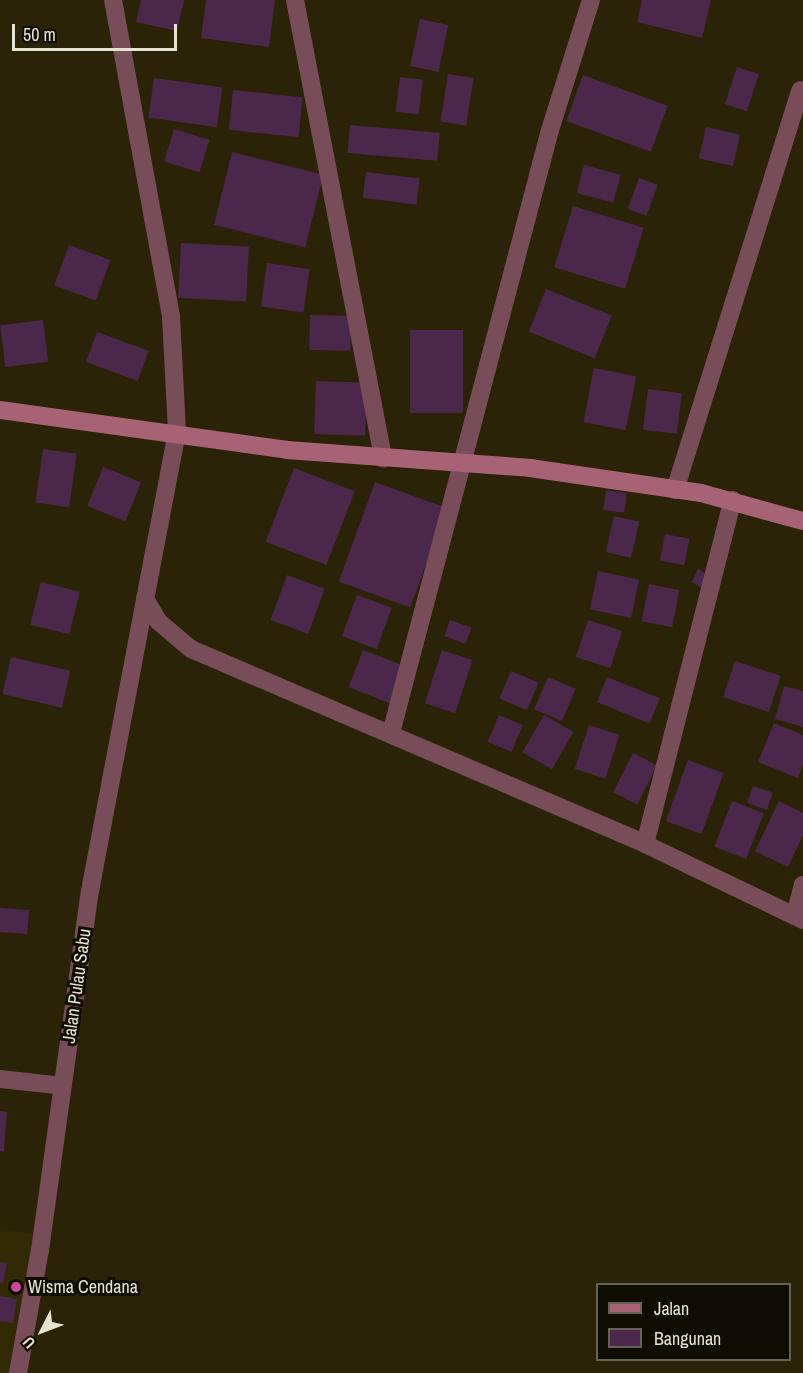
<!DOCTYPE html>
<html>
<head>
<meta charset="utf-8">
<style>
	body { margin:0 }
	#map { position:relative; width:803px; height:1373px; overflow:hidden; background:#2a2307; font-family:"Archivo Narrow",sans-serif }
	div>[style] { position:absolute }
	.built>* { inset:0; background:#322a04 }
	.building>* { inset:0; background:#4b284b; transform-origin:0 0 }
	.street>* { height:18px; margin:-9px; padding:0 9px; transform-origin:9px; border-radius:9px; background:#784c58 }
	.secondary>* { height:18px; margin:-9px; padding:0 9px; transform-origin:9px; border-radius:9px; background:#a76276 }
	.dots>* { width:16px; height:16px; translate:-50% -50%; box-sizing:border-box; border:3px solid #0f0d03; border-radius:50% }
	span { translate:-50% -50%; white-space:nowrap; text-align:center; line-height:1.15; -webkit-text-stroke:6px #0f0d03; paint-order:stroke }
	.street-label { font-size:18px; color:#e7e3d3 }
	.poi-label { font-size:18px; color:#e7e3d3 }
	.left { translate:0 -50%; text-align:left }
	.legend { position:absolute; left:596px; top:1283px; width:195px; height:78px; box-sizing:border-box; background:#0f0d03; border:2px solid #656356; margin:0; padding:8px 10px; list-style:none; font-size:18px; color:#e7e3d3 }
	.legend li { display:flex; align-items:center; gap:12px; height:30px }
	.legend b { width:30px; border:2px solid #656356 }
	.north { position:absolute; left:12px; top:1301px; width:60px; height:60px; -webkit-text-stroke:4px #0f0d03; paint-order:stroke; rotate:228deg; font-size:16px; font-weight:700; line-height:24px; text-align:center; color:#e7e3d3 }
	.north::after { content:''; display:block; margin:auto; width:21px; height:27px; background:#e7e3d3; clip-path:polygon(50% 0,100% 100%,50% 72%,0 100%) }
	.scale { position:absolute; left:12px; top:24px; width:165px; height:27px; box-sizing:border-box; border:3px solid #e7e3d3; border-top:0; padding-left:8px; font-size:18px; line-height:21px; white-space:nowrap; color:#e7e3d3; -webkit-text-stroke:4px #0f0d03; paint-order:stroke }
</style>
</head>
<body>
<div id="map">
	<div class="built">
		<i style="clip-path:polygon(0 1230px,39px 1234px,18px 1373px,0 1373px)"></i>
	</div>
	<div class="building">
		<i style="clip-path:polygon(141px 0,184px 0,177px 31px,136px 22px)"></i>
		<i style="clip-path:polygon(206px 0,275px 0,269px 47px,201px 38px)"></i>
		<i style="clip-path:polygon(642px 0,711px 0,702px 38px,637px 22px)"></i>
		<i style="left:420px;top:19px;width:29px;height:48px;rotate:12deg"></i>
		<i style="left:737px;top:67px;width:23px;height:39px;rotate:18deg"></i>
		<i style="left:448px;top:74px;width:26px;height:48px;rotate:9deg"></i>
		<i style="left:583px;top:75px;width:90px;height:49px;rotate:20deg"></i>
		<i style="left:400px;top:77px;width:23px;height:35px;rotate:7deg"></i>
		<i style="left:154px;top:78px;width:69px;height:40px;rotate:8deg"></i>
		<i style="left:233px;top:90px;width:70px;height:40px;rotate:6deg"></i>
		<i style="left:350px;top:125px;width:90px;height:28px;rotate:5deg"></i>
		<i style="left:706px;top:127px;width:35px;height:32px;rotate:13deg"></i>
		<i style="left:174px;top:129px;width:37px;height:34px;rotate:17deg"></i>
		<i style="left:232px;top:152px;width:94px;height:75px;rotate:14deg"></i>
		<i style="left:584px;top:165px;width:38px;height:29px;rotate:15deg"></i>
		<i style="left:366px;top:172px;width:54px;height:26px;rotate:7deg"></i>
		<i style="left:639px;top:178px;width:20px;height:33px;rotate:20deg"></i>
		<i style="left:573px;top:206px;width:74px;height:64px;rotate:17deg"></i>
		<i style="left:181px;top:243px;width:68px;height:55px;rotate:3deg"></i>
		<i style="left:69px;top:245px;width:44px;height:43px;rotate:20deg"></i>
		<i style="left:267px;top:263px;width:43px;height:44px;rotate:8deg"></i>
		<i style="left:546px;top:289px;width:71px;height:46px;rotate:22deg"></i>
		<i style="left:310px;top:315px;width:41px;height:35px;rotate:1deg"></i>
		<i style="left:43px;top:320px;width:42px;height:43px;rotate:83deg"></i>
		<i style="left:410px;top:330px;width:53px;height:83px"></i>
		<i style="left:97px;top:332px;width:55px;height:32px;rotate:20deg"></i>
		<i style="left:594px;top:368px;width:43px;height:55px;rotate:11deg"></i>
		<i style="left:316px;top:381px;width:51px;height:53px;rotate:2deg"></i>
		<i style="left:648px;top:389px;width:34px;height:41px;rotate:7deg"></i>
		<i style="left:43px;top:449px;width:34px;height:54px;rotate:8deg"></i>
		<i style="left:103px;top:467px;width:41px;height:42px;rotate:22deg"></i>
		<i style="left:294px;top:468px;width:65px;height:79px;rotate:21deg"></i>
		<i style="left:375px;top:482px;width:76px;height:106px;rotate:20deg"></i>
		<i style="left:606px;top:490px;width:21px;height:20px;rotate:8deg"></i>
		<i style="left:614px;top:516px;width:26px;height:37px;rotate:13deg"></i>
		<i style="left:665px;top:534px;width:25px;height:27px;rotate:11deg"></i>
		<i style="clip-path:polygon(698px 569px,710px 576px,703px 589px,692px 582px)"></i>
		<i style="left:598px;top:571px;width:42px;height:39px;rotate:12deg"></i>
		<i style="left:287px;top:575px;width:40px;height:48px;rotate:20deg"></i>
		<i style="left:41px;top:582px;width:40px;height:44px;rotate:14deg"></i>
		<i style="left:649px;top:584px;width:31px;height:38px;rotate:11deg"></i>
		<i style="left:357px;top:595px;width:37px;height:44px;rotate:20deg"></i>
		<i style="left:450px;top:620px;width:23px;height:17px;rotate:20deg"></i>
		<i style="left:588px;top:620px;width:36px;height:39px;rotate:18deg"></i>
		<i style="left:363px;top:650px;width:45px;height:40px;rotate:21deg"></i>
		<i style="left:442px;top:650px;width:32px;height:56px;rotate:18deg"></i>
		<i style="left:11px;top:657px;width:61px;height:38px;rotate:13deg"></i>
		<i style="left:735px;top:661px;width:48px;height:38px;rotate:18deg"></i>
		<i style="left:511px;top:671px;width:30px;height:30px;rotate:23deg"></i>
		<i style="left:548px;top:677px;width:30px;height:35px;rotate:23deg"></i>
		<i style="left:607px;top:677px;width:57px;height:27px;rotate:22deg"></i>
		<i style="clip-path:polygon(784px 686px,803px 691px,803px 727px,775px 719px)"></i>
		<i style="left:499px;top:715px;width:26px;height:29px;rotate:23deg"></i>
		<i style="left:544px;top:715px;width:34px;height:43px;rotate:30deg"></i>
		<i style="clip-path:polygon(774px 723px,803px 735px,803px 764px,798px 778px,758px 762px)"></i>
		<i style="left:589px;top:725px;width:32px;height:46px;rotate:18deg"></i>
		<i style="left:633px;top:753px;width:27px;height:44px;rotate:27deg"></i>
		<i style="left:688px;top:760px;width:38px;height:65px;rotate:20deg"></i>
		<i style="left:753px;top:786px;width:21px;height:18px;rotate:19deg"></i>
		<i style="left:732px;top:801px;width:34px;height:49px;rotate:21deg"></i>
		<i style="clip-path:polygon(779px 801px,803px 813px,803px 835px,788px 867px,755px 851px)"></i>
		<i style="left:0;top:908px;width:29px;height:24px;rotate:4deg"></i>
		<i style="clip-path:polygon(0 1111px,7px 1112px,4px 1152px,0 1151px)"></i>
		<i style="clip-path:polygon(0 1262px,7px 1263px,3px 1283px,0 1282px)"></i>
		<i style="clip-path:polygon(0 1296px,17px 1299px,13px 1323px,0 1321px)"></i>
	</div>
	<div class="street">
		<i style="left:113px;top:0;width:322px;rotate:79.6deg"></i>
		<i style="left:171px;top:317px;width:115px;rotate:87deg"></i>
		<i style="left:177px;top:432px;width:170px;rotate:100.8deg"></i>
		<i style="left:145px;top:599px;width:27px;rotate:59deg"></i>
		<i style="left:159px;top:622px;width:42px;rotate:40.2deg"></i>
		<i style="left:191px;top:649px;width:494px;rotate:23.2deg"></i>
		<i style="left:645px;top:844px;width:175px;rotate:25.7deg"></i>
		<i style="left:295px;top:0;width:467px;rotate:79.1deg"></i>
		<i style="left:675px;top:490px;width:419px;rotate:-72.6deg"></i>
		<i style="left:391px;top:733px;width:624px;rotate:-75.23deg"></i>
		<i style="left:550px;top:130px;width:136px;rotate:-72.5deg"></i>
		<i style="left:645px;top:844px;width:355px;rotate:-75.7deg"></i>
		<i style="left:795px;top:916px;width:32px;rotate:-76deg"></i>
		<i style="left:0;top:1079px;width:63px;rotate:6.3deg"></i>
		<i style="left:18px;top:1373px;width:125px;rotate:-79.9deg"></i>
		<i style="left:40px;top:1250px;width:362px;rotate:-82.1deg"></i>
		<i style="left:90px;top:891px;width:297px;rotate:-79.3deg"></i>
	</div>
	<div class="secondary">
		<i style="left:0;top:410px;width:290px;rotate:7.9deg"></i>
		<i style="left:287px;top:450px;width:244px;rotate:4.2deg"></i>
		<i style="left:530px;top:468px;width:173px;rotate:8.3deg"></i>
		<i style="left:701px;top:493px;width:106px;rotate:15.4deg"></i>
	</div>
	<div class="dots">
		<i style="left:16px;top:1287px;background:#d1479c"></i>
	</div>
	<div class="street-label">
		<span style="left:77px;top:986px;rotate:-82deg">Jalan Pulau Sabu</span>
	</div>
	<div class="poi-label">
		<span class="left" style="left:28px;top:1287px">Wisma Cendana</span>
	</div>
	<ul class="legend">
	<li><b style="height:8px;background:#a76276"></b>Jalan</li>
	<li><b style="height:16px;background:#4b284b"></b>Bangunan</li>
	</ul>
	<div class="north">U</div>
	<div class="scale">50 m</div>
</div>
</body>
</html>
